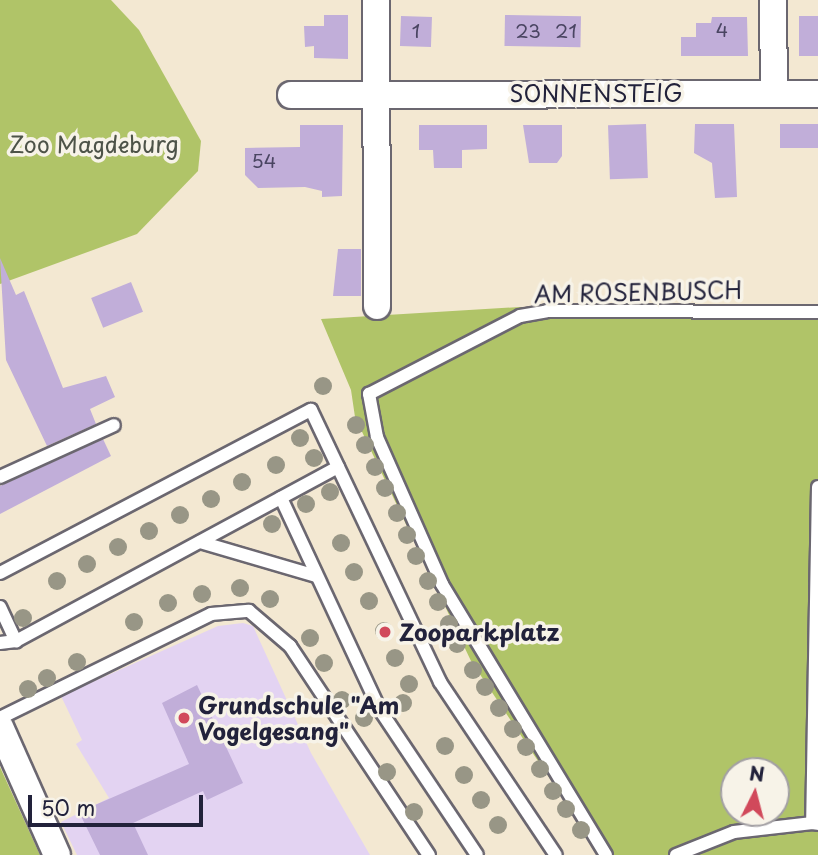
<!DOCTYPE html>
<html>
<head>
<meta charset="utf-8">
<style>
	body { margin:0 }
	#map { position:relative; width:818px; height:855px; overflow:hidden; background:#f3e8d2; font-family:"Playpen Sans",sans-serif }
	div>[style] { position:absolute }
	.built>* { inset:0; background:#e3d3f2 }
	.green>* { inset:0; background:#b0c468 }
	.building>* { inset:0; background:#c1aed9; transform-origin:0 0 }
	.roads { filter:drop-shadow(2px 0 #6b6770) drop-shadow(-2px 0 #6b6770) drop-shadow(0 2px #6b6770) drop-shadow(0 -2px #6b6770) }
	.lane>* { height:12px; margin:-6px; padding:0 6px; transform-origin:6px; border-radius:6px; background:#fff }
	.street>* { height:26px; margin:-13px; padding:0 13px; transform-origin:13px; border-radius:13px; background:#fff }
	.trees>* { width:18px; height:18px; margin:-9px; border-radius:50%; background:#989686 }
	.dots>* { width:19px; height:19px; translate:-50% -50%; box-sizing:border-box; border:4px solid #f7f3e8; border-radius:50% }
	span { translate:-50% -50%; white-space:nowrap; text-align:center; line-height:1.15; -webkit-text-stroke:7px #f7f3e8; paint-order:stroke }
	.number-label { font-size:19px; color:#4a4562 }
	.number-label span { -webkit-text-stroke-width:0 }
	.street-label { font-size:23px; color:#22223b }
	.park-label { font-size:23px; color:#4d5348 }
	.poi-label { font-size:23px; color:#22223b; font-weight:700 }
	.left { translate:0 -50%; text-align:left }
	.north { position:absolute; left:720px; top:757px; width:70px; height:70px; box-sizing:border-box; background:#f7f3e8; border:2px solid #a29fa3; border-radius:50%; rotate:6deg; font-size:19px; font-weight:700; line-height:28px; text-align:center; color:#22223b }
	.north::after { content:''; display:block; margin:auto; width:24px; height:32px; background:#d1495b; clip-path:polygon(50% 0,100% 100%,50% 72%,0 100%) }
	.scale { position:absolute; left:28px; top:795px; width:175px; height:32px; box-sizing:border-box; border:4px solid #22223b; border-top:0; padding-left:9px; font-size:21px; line-height:24px; white-space:nowrap; color:#22223b; -webkit-text-stroke:5px #f7f3e8; paint-order:stroke }
</style>
</head>
<body>
<div id="map">
	<div class="built">
		<i style="clip-path:polygon(243px 623px,253px 626px,311px 753px,370px 855px,77px 855px,61px 822px,109px 798px,76px 744px,82px 740px,61px 696px,218px 626px)"></i>
	</div>
	<div class="green">
		<i style="clip-path:polygon(0 0,111px 0,139px 30px,201px 141px,198px 171px,137px 234px,0 284px)"></i>
		<i style="clip-path:polygon(evenodd,520px 307px,818px 307px,818px 855px,601px 855px,471px 661px,355px 417px,351px 390px,321px 319px,520px 307px,734px 771px,776px 771px,776px 813px,734px 813px,734px 771px)"></i>
		<i style="clip-path:polygon(0 767px,40px 855px,0 855px)"></i>
	</div>
	<div class="building">
		<i style="clip-path:polygon(324px 15px,348px 15px,348px 59px,314px 58px,314px 46px,305px 47px,304px 26px,324px 26px)"></i>
		<i style="left:505px;top:15px;width:76px;height:31px;rotate:1deg"></i>
		<i style="left:401px;top:16px;width:31px;height:30px;rotate:2deg"></i>
		<i style="left:799px;top:16px;width:19px;height:40px"></i>
		<i style="clip-path:polygon(712px 17px,747px 17px,748px 56px,681px 56px,681px 37px,696px 37px,696px 23px,711px 23px)"></i>
		<i style="left:646px;top:124px;width:54px;height:38px;rotate:88deg"></i>
		<i style="clip-path:polygon(695px 124px,734px 124px,737px 197px,715px 198px,712px 163px,694px 153px)"></i>
		<i style="left:780px;top:124px;width:38px;height:24px"></i>
		<i style="clip-path:polygon(300px 125px,343px 125px,342px 196px,322px 197px,322px 191px,305px 187px,258px 188px,245px 175px,245px 148px,300px 147px)"></i>
		<i style="clip-path:polygon(419px 125px,487px 125px,487px 149px,462px 150px,462px 168px,434px 168px,433px 150px,419px 150px)"></i>
		<i style="clip-path:polygon(523px 125px,562px 125px,562px 156px,557px 163px,529px 163px)"></i>
		<i style="clip-path:polygon(338px 249px,361px 249px,361px 296px,333px 296px)"></i>
		<i style="clip-path:polygon(0 258px,16px 295px,24px 291px,63px 388px,106px 376px,115px 397px,90px 409px,96px 424px,47px 446px,6px 360px)"></i>
		<i style="left:131px;top:282px;width:32px;height:43px;rotate:68deg"></i>
		<i style="clip-path:polygon(103px 439px,111px 456px,0 514px,0 486px)"></i>
		<i style="clip-path:polygon(197px 685px,243px 783px,207px 800px,203px 791px,133px 823px,148px 855px,100px 855px,79px 812px,189px 764px,162px 703px)"></i>
	</div>
	<div class="roads">
		<div class="lane">
			<i style="left:0;top:477px;width:125px;rotate:-24.5deg"></i>
			<i style="left:818px;top:487px;width:336px;rotate:91deg"></i>
			<i style="left:812px;top:823px;width:6px;rotate:9deg"></i>
			<i style="left:281px;top:498px;width:234px;rotate:65deg"></i>
			<i style="left:380px;top:710px;width:174px;rotate:56.2deg"></i>
			<i style="left:200px;top:542px;width:121px;rotate:16.3deg"></i>
			<i style="left:0;top:573px;width:351px;rotate:-27.7deg"></i>
			<i style="left:311px;top:410px;width:301px;rotate:64.6deg"></i>
			<i style="left:440px;top:682px;width:208px;rotate:56.2deg"></i>
			<i style="left:0;top:607px;width:38px;rotate:65deg"></i>
			<i style="left:0;top:643px;width:16px;rotate:-7deg"></i>
			<i style="left:16px;top:641px;width:366px;rotate:-28.4deg"></i>
			<i style="left:0;top:718px;width:235px;rotate:-26.2deg"></i>
			<i style="left:211px;top:614px;width:38px;rotate:-5deg"></i>
			<i style="left:249px;top:611px;width:54px;rotate:40.5deg"></i>
			<i style="left:290px;top:646px;width:251px;rotate:56.4deg"></i>
			<i style="left:606px;top:855px;width:317px;rotate:-121.2deg"></i>
			<i style="left:442px;top:584px;width:161px;rotate:-113.9deg"></i>
			<i style="left:377px;top:437px;width:44px;rotate:-100.5deg"></i>
			<i style="left:369px;top:394px;width:170px;rotate:-27.3deg"></i>
			<i style="left:520px;top:316px;width:27px;rotate:-10deg"></i>
			<i style="left:547px;top:311px;width:271px;rotate:0.2deg"></i>
			<i style="left:676px;top:855px;width:62px;rotate:-21.6deg"></i>
			<i style="left:734px;top:832px;width:79px;rotate:-6.6deg"></i>
		</div>
		<div class="street">
			<i style="left:376px;top:0;width:306px;rotate:89.8deg"></i>
			<i style="left:773px;top:0;width:93px;rotate:89.4deg"></i>
			<i style="left:291px;top:95px;width:527px;rotate:-0.11deg"></i>
			<i style="left:0;top:727px;width:140px;rotate:66deg"></i>
		</div>
	</div>
	<div class="trees">
		<i style="left:323px;top:386px"></i>
		<i style="left:356px;top:425px"></i>
		<i style="left:300px;top:438px"></i>
		<i style="left:365px;top:445px"></i>
		<i style="left:314px;top:458px"></i>
		<i style="left:276px;top:465px"></i>
		<i style="left:375px;top:467px"></i>
		<i style="left:242px;top:482px"></i>
		<i style="left:385px;top:488px"></i>
		<i style="left:330px;top:492px"></i>
		<i style="left:211px;top:499px"></i>
		<i style="left:306px;top:504px"></i>
		<i style="left:397px;top:513px"></i>
		<i style="left:180px;top:515px"></i>
		<i style="left:272px;top:524px"></i>
		<i style="left:149px;top:531px"></i>
		<i style="left:407px;top:535px"></i>
		<i style="left:341px;top:543px"></i>
		<i style="left:118px;top:547px"></i>
		<i style="left:416px;top:556px"></i>
		<i style="left:87px;top:564px"></i>
		<i style="left:354px;top:572px"></i>
		<i style="left:57px;top:581px"></i>
		<i style="left:428px;top:581px"></i>
		<i style="left:240px;top:588px"></i>
		<i style="left:202px;top:594px"></i>
		<i style="left:270px;top:599px"></i>
		<i style="left:369px;top:601px"></i>
		<i style="left:438px;top:602px"></i>
		<i style="left:168px;top:603px"></i>
		<i style="left:23px;top:618px"></i>
		<i style="left:134px;top:622px"></i>
		<i style="left:449px;top:624px"></i>
		<i style="left:384px;top:631px"></i>
		<i style="left:310px;top:638px"></i>
		<i style="left:457px;top:644px"></i>
		<i style="left:395px;top:658px"></i>
		<i style="left:77px;top:662px"></i>
		<i style="left:324px;top:663px"></i>
		<i style="left:473px;top:670px"></i>
		<i style="left:47px;top:678px"></i>
		<i style="left:409px;top:684px"></i>
		<i style="left:485px;top:687px"></i>
		<i style="left:28px;top:689px"></i>
		<i style="left:342px;top:700px"></i>
		<i style="left:403px;top:703px"></i>
		<i style="left:499px;top:708px"></i>
		<i style="left:364px;top:718px"></i>
		<i style="left:513px;top:729px"></i>
		<i style="left:445px;top:746px"></i>
		<i style="left:526px;top:747px"></i>
		<i style="left:540px;top:769px"></i>
		<i style="left:387px;top:772px"></i>
		<i style="left:464px;top:775px"></i>
		<i style="left:553px;top:791px"></i>
		<i style="left:481px;top:800px"></i>
		<i style="left:566px;top:809px"></i>
		<i style="left:414px;top:812px"></i>
		<i style="left:498px;top:825px"></i>
		<i style="left:581px;top:830px"></i>
	</div>
	<div class="dots">
		<i style="left:385px;top:632px;background:#d1495b"></i>
		<i style="left:184px;top:718px;background:#d1495b"></i>
	</div>
	<div class="number-label">
		<span style="left:722px;top:30px">4</span>
		<span style="left:416px;top:31px">1</span>
		<span style="left:528px;top:31px">23</span>
		<span style="left:566px;top:31px">21</span>
		<span style="left:264px;top:161px">54</span>
	</div>
	<div class="street-label">
		<span style="left:596px;top:93px">SONNENSTEIG</span>
		<span style="left:638px;top:292px;rotate:-1deg">AM ROSENBUSCH</span>
	</div>
	<div class="park-label">
		<span style="left:94px;top:144px">Zoo Magdeburg</span>
	</div>
	<div class="poi-label">
		<span class="left" style="left:399px;top:632px">Zooparkplatz</span>
		<span class="left" style="left:198px;top:718px">Grundschule "Am<br>Vogelgesang"</span>
	</div>
	<div class="north">N</div>
	<div class="scale">50 m</div>
</div>
</body>
</html>
